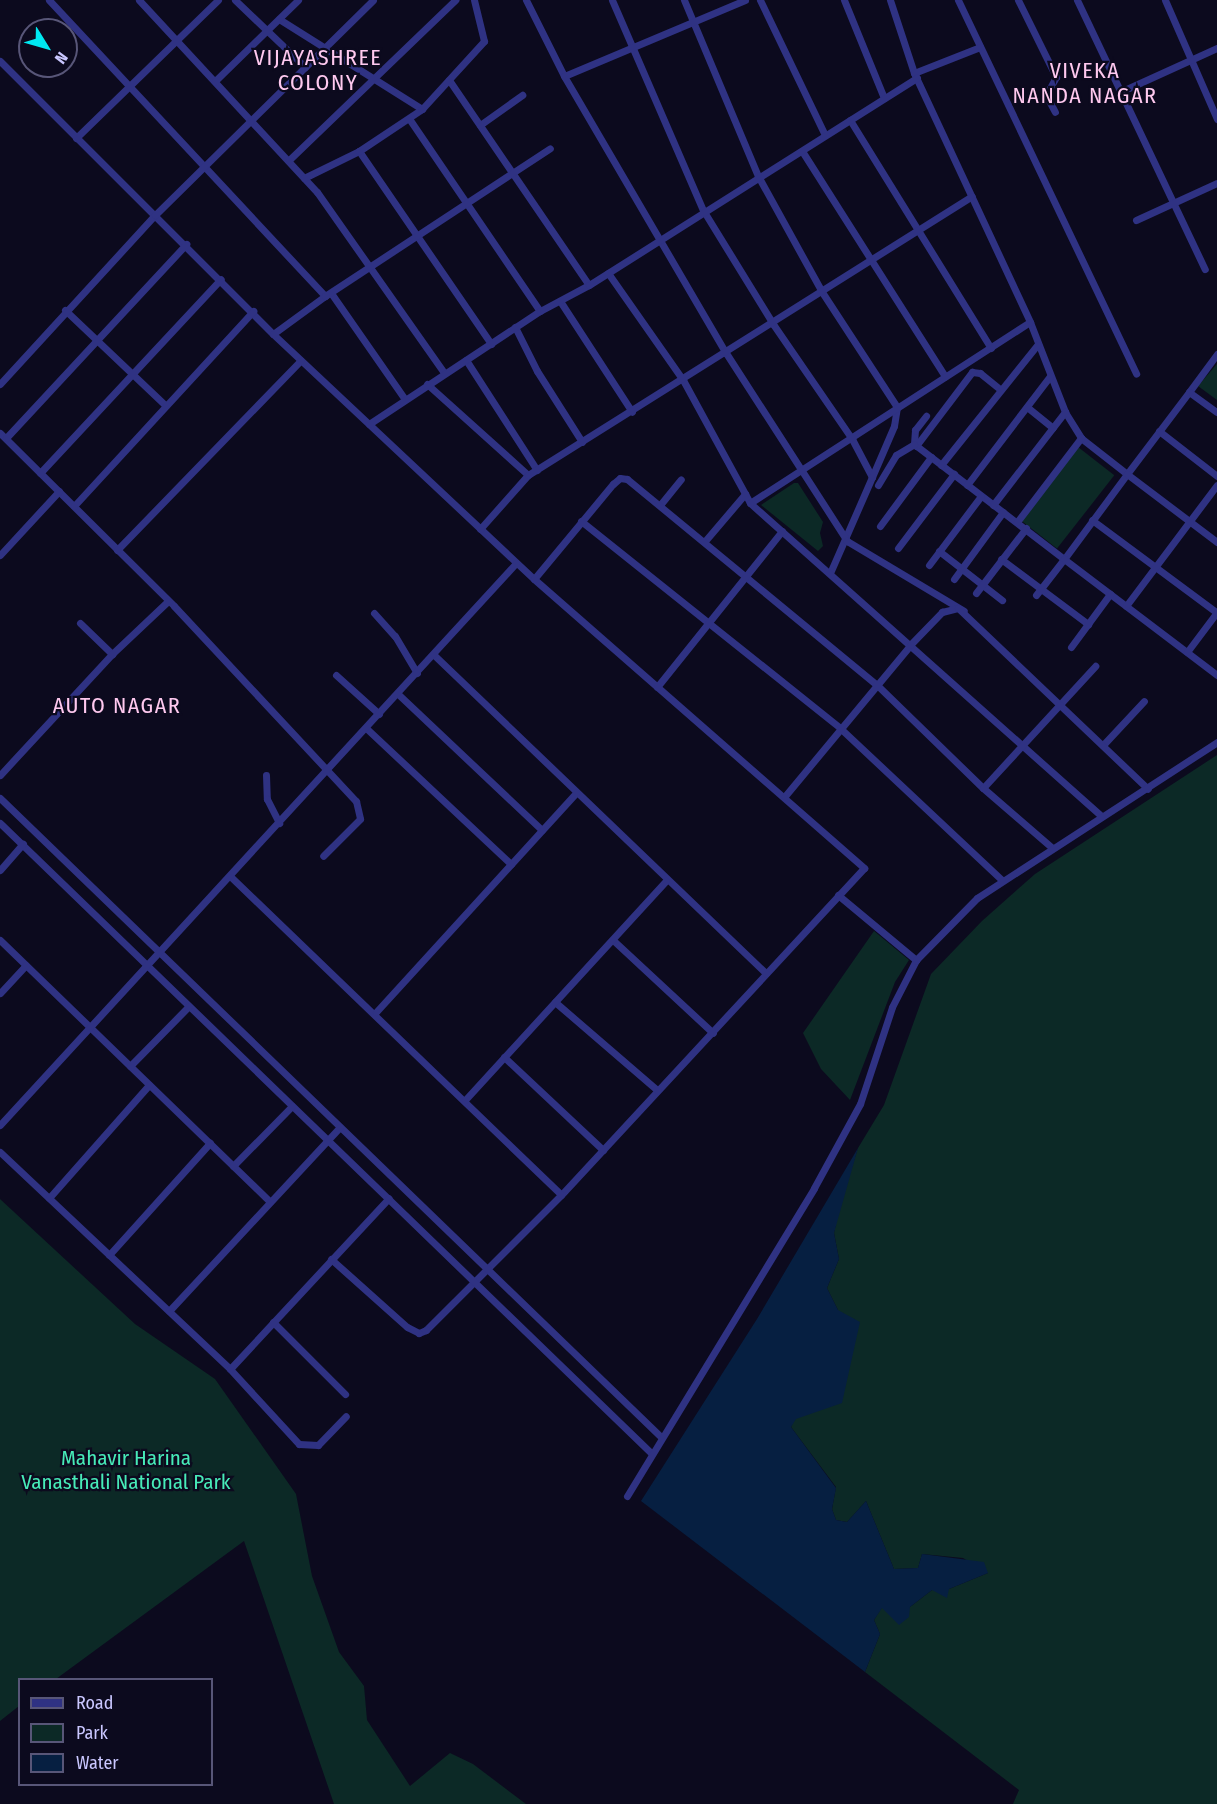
<!DOCTYPE html>
<html>
<head>
<meta charset="utf-8">
<style>
	body { margin:0 }
	#map { position:relative; width:1217px; height:1804px; overflow:hidden; background:#0c0a1e; font-family:"Fira Sans Condensed",sans-serif }
	div>[style] { position:absolute }
	.green>* { inset:0; background:#0c2926; transform-origin:0 0 }
	.water>* { inset:0; background:#061f41 }
	.street>* { height:7px; margin:-3.5px; padding:0 3.5px; transform-origin:3.5px; border-radius:3.5px; background:#2f3283 }
	span { translate:-50% -50%; white-space:nowrap; text-align:center; line-height:1.15; -webkit-text-stroke:4.5px #0c0a1e; paint-order:stroke }
	.park-label { font-size:21px; color:#47ebb8 }
	.neighbourhood-label { font-size:22px; color:#ffc9ef; letter-spacing:1.5px }
	.legend { position:absolute; left:18px; top:1678px; width:195px; height:108px; box-sizing:border-box; background:#0c0a1e; border:2px solid #585678; margin:0; padding:8px 10px; list-style:none; font-size:18px; color:#cac7ff }
	.legend li { display:flex; align-items:center; gap:12px; height:30px }
	.legend b { width:30px; border:2px solid #585678 }
	.north { position:absolute; left:18px; top:18px; width:60px; height:60px; box-sizing:border-box; background:#0c0a1e; border:2px solid #585678; border-radius:50%; rotate:127deg; font-size:16px; font-weight:700; line-height:24px; text-align:center; color:#cac7ff }
	.north::after { content:''; display:block; margin:auto; width:21px; height:27px; background:#00e9f2; clip-path:polygon(50% 0,100% 100%,50% 72%,0 100%) }
</style>
</head>
<body>
<div id="map">
	<div class="green">
		<i style="clip-path:polygon(1217px 364px,1217px 400px,1198px 386px)"></i>
		<i style="left:1078px;top:447px;width:46px;height:93px;rotate:38deg"></i>
		<i style="clip-path:polygon(794px 483px,798px 483px,823px 522px,820px 533px,823px 546px,818px 551px,761px 505px)"></i>
		<i style="clip-path:polygon(1217px 755px,1217px 1804px,1013px 1804px,1019px 1790px,865px 1672px,880px 1634px,874px 1620px,882px 1607px,899px 1624px,910px 1607px,932px 1590px,949px 1589px,988px 1573px,963px 1558px,922px 1554px,918px 1568px,894px 1569px,866px 1501px,847px 1522px,836px 1520px,832px 1509px,836px 1487px,791px 1427px,838px 1310px,827px 1288px,839px 1259px,834px 1233px,840px 1204px,858px 1148px,884px 1105px,931px 974px,982px 921px,1035px 874px)"></i>
		<i style="clip-path:polygon(874px 931px,909px 960px,895px 982px,850px 1100px,821px 1069px,803px 1033px)"></i>
		<i style="clip-path:polygon(0 1199px,135px 1324px,215px 1379px,296px 1494px,312px 1576px,339px 1652px,364px 1686px,367px 1720px,410px 1786px,450px 1753px,473px 1764px,526px 1804px,334px 1804px,244px 1541px,56px 1679px,20px 1680px,19px 1706px,0 1721px)"></i>
	</div>
	<div class="water">
		<i style="clip-path:polygon(858px 1148px,834px 1233px,839px 1259px,827px 1288px,838px 1310px,860px 1322px,842px 1403px,796px 1419px,791px 1427px,836px 1488px,832px 1509px,836px 1520px,847px 1522px,866px 1501px,894px 1569px,918px 1568px,922px 1554px,984px 1562px,988px 1573px,949px 1589px,947px 1598px,932px 1590px,910px 1607px,909px 1617px,899px 1625px,882px 1608px,874px 1620px,880px 1634px,865px 1672px,641px 1501px,757px 1319px)"></i>
	</div>
	<div class="street">
		<i style="left:49px;top:0;width:405px;rotate:47deg"></i>
		<i style="left:139px;top:0;width:262px;rotate:47.2deg"></i>
		<i style="left:317px;top:192px;width:221px;rotate:54.9deg"></i>
		<i style="left:235px;top:0;width:97px;rotate:43.7deg"></i>
		<i style="left:526px;top:0;width:85px;rotate:63.4deg"></i>
		<i style="left:612px;top:0;width:229px;rotate:66.6deg"></i>
		<i style="left:703px;top:210px;width:134px;rotate:58.4deg"></i>
		<i style="left:773px;top:324px;width:140px;rotate:55.5deg"></i>
		<i style="left:852px;top:439px;width:43px;rotate:62.2deg"></i>
		<i style="left:872px;top:477px;width:105px;rotate:113.6deg"></i>
		<i style="left:684px;top:0;width:191px;rotate:67.2deg"></i>
		<i style="left:758px;top:176px;width:132px;rotate:61.1deg"></i>
		<i style="left:822px;top:292px;width:137px;rotate:56.9deg"></i>
		<i style="left:897px;top:407px;width:19px;rotate:99deg"></i>
		<i style="left:894px;top:426px;width:56px;rotate:113.3deg"></i>
		<i style="left:745px;top:0;width:196px;rotate:157.2deg"></i>
		<i style="left:564px;top:76px;width:321px;rotate:59.7deg"></i>
		<i style="left:726px;top:353px;width:224px;rotate:57.2deg"></i>
		<i style="left:847px;top:541px;width:136px;rotate:30.9deg"></i>
		<i style="left:760px;top:0;width:150px;rotate:64.3deg"></i>
		<i style="left:844px;top:0;width:106px;rotate:67.8deg"></i>
		<i style="left:890px;top:0;width:77px;rotate:71.8deg"></i>
		<i style="left:914px;top:73px;width:275px;rotate:65deg"></i>
		<i style="left:1030px;top:322px;width:97px;rotate:68.7deg"></i>
		<i style="left:1065px;top:412px;width:31px;rotate:58deg"></i>
		<i style="left:1081px;top:438px;width:58px;rotate:38deg"></i>
		<i style="left:1127px;top:474px;width:106px;rotate:126.5deg"></i>
		<i style="left:1064px;top:559px;width:189px;rotate:-142.5deg"></i>
		<i style="left:914px;top:444px;width:14px;rotate:-86deg"></i>
		<i style="left:915px;top:430px;width:18px;rotate:-52deg"></i>
		<i style="left:958px;top:0;width:414px;rotate:64.5deg"></i>
		<i style="left:1018px;top:0;width:86px;rotate:63.7deg"></i>
		<i style="left:1056px;top:77px;width:21px;rotate:119deg"></i>
		<i style="left:1046px;top:95px;width:19px;rotate:62deg"></i>
		<i style="left:1077px;top:0;width:298px;rotate:64.6deg"></i>
		<i style="left:1165px;top:0;width:130px;rotate:66.4deg"></i>
		<i style="left:279px;top:19px;width:169px;rotate:32.2deg"></i>
		<i style="left:0;top:61px;width:386px;rotate:45deg"></i>
		<i style="left:273px;top:334px;width:358px;rotate:43.2deg"></i>
		<i style="left:534px;top:579px;width:439px;rotate:41.2deg"></i>
		<i style="left:864px;top:868px;width:446px;rotate:132.8deg"></i>
		<i style="left:561px;top:1195px;width:191px;rotate:135deg"></i>
		<i style="left:426px;top:1330px;width:8px;rotate:157deg"></i>
		<i style="left:419px;top:1333px;width:13px;rotate:-153deg"></i>
		<i style="left:407px;top:1327px;width:102px;rotate:-138.2deg"></i>
		<i style="left:914px;top:73px;width:71px;rotate:-21.5deg"></i>
		<i style="left:449px;top:80px;width:248px;rotate:55.7deg"></i>
		<i style="left:215px;top:81px;width:116px;rotate:-44.3deg"></i>
		<i style="left:1120px;top:92px;width:107px;rotate:-24.4deg"></i>
		<i style="left:410px;top:120px;width:231px;rotate:55.8deg"></i>
		<i style="left:850px;top:120px;width:268px;rotate:58.3deg"></i>
		<i style="left:480px;top:125px;width:52px;rotate:-35.5deg"></i>
		<i style="left:76px;top:138px;width:198px;rotate:-44.2deg"></i>
		<i style="left:359px;top:151px;width:234px;rotate:55.6deg"></i>
		<i style="left:802px;top:151px;width:267px;rotate:57.6deg"></i>
		<i style="left:289px;top:160px;width:231px;rotate:-43.9deg"></i>
		<i style="left:304px;top:178px;width:61px;rotate:-26.1deg"></i>
		<i style="left:359px;top:151px;width:76px;rotate:-33.7deg"></i>
		<i style="left:422px;top:109px;width:92px;rotate:-47.6deg"></i>
		<i style="left:484px;top:41px;width:42px;rotate:-103.7deg"></i>
		<i style="left:1136px;top:220px;width:89px;rotate:-24.6deg"></i>
		<i style="left:608px;top:273px;width:131px;rotate:55deg"></i>
		<i style="left:683px;top:380px;width:140px;rotate:61.4deg"></i>
		<i style="left:750px;top:503px;width:470px;rotate:41.7deg"></i>
		<i style="left:331px;top:293px;width:128px;rotate:55.2deg"></i>
		<i style="left:560px;top:301px;width:132px;rotate:57deg"></i>
		<i style="left:65px;top:310px;width:139px;rotate:43.5deg"></i>
		<i style="left:515px;top:327px;width:49px;rotate:63.4deg"></i>
		<i style="left:537px;top:371px;width:84px;rotate:57.6deg"></i>
		<i style="left:273px;top:334px;width:64px;rotate:-36.2deg"></i>
		<i style="left:325px;top:296px;width:269px;rotate:-33.3deg"></i>
		<i style="left:1217px;top:354px;width:47px;rotate:126.4deg"></i>
		<i style="left:1189px;top:392px;width:34px;rotate:36deg"></i>
		<i style="left:466px;top:360px;width:131px;rotate:57.2deg"></i>
		<i style="left:0;top:384px;width:229px;rotate:-47.5deg"></i>
		<i style="left:155px;top:215px;width:306px;rotate:-44.6deg"></i>
		<i style="left:427px;top:384px;width:136px;rotate:42deg"></i>
		<i style="left:1189px;top:392px;width:103px;rotate:127.1deg"></i>
		<i style="left:1127px;top:474px;width:113px;rotate:37.1deg"></i>
		<i style="left:1027px;top:407px;width:33px;rotate:39deg"></i>
		<i style="left:369px;top:424px;width:205px;rotate:-33.5deg"></i>
		<i style="left:540px;top:311px;width:55px;rotate:-28deg"></i>
		<i style="left:589px;top:285px;width:388px;rotate:-32.3deg"></i>
		<i style="left:1159px;top:431px;width:73px;rotate:37.8deg"></i>
		<i style="left:0;top:433px;width:245px;rotate:44.8deg"></i>
		<i style="left:174px;top:606px;width:267px;rotate:47deg"></i>
		<i style="left:356px;top:801px;width:18px;rotate:77deg"></i>
		<i style="left:360px;top:819px;width:52px;rotate:135deg"></i>
		<i style="left:6px;top:438px;width:265px;rotate:-47.1deg"></i>
		<i style="left:916px;top:446px;width:93px;rotate:-52.9deg"></i>
		<i style="left:972px;top:372px;width:8px;rotate:7deg"></i>
		<i style="left:980px;top:373px;width:26px;rotate:39deg"></i>
		<i style="left:941px;top:465px;width:154px;rotate:-51.3deg"></i>
		<i style="left:40px;top:473px;width:265px;rotate:-47deg"></i>
		<i style="left:878px;top:485px;width:35px;rotate:-59deg"></i>
		<i style="left:896px;top:455px;width:21px;rotate:-31deg"></i>
		<i style="left:967px;top:485px;width:137px;rotate:-52.7deg"></i>
		<i style="left:750px;top:503px;width:333px;rotate:-32.9deg"></i>
		<i style="left:660px;top:505px;width:33px;rotate:-51deg"></i>
		<i style="left:993px;top:505px;width:118px;rotate:-52.3deg"></i>
		<i style="left:74px;top:506px;width:265px;rotate:-47.4deg"></i>
		<i style="left:1092px;top:520px;width:156px;rotate:36.6deg"></i>
		<i style="left:581px;top:521px;width:332px;rotate:38.6deg"></i>
		<i style="left:840px;top:728px;width:222px;rotate:43.2deg"></i>
		<i style="left:1017px;top:522px;width:106px;rotate:-52.7deg"></i>
		<i style="left:880px;top:526px;width:86px;rotate:-53.5deg"></i>
		<i style="left:480px;top:529px;width:72px;rotate:-48.4deg"></i>
		<i style="left:528px;top:475px;width:524px;rotate:-32.14deg"></i>
		<i style="left:705px;top:541px;width:62px;rotate:-49.6deg"></i>
		<i style="left:898px;top:548px;width:93px;rotate:-52.9deg"></i>
		<i style="left:117px;top:550px;width:264px;rotate:-45.9deg"></i>
		<i style="left:939px;top:551px;width:80px;rotate:37.9deg"></i>
		<i style="left:0;top:555px;width:87px;rotate:-47.3deg"></i>
		<i style="left:1001px;top:559px;width:109px;rotate:36.8deg"></i>
		<i style="left:929px;top:565px;width:86px;rotate:-53deg"></i>
		<i style="left:534px;top:579px;width:124px;rotate:-50.3deg"></i>
		<i style="left:613px;top:484px;width:9px;rotate:-41deg"></i>
		<i style="left:620px;top:478px;width:7px;rotate:8deg"></i>
		<i style="left:627px;top:479px;width:323px;rotate:39.5deg"></i>
		<i style="left:876px;top:684px;width:149px;rotate:44.2deg"></i>
		<i style="left:983px;top:788px;width:90px;rotate:40.9deg"></i>
		<i style="left:954px;top:579px;width:83px;rotate:-53.8deg"></i>
		<i style="left:976px;top:593px;width:82px;rotate:-52.4deg"></i>
		<i style="left:1036px;top:595px;width:46px;rotate:-52.1deg"></i>
		<i style="left:1064px;top:559px;width:192px;rotate:37.2deg"></i>
		<i style="left:1126px;top:606px;width:151px;rotate:-53.1deg"></i>
		<i style="left:374px;top:613px;width:31px;rotate:48deg"></i>
		<i style="left:395px;top:636px;width:43px;rotate:59.3deg"></i>
		<i style="left:80px;top:623px;width:45px;rotate:44.1deg"></i>
		<i style="left:1071px;top:647px;width:66px;rotate:-53.7deg"></i>
		<i style="left:1187px;top:652px;width:50px;rotate:-53.1deg"></i>
		<i style="left:434px;top:655px;width:460px;rotate:43.8deg"></i>
		<i style="left:336px;top:675px;width:58px;rotate:42.2deg"></i>
		<i style="left:657px;top:687px;width:200px;rotate:-51.3deg"></i>
		<i style="left:398px;top:694px;width:198px;rotate:43.4deg"></i>
		<i style="left:366px;top:728px;width:199px;rotate:43.2deg"></i>
		<i style="left:1103px;top:745px;width:60px;rotate:-47deg"></i>
		<i style="left:0;top:775px;width:165px;rotate:-47.2deg"></i>
		<i style="left:112px;top:654px;width:77px;rotate:-43.4deg"></i>
		<i style="left:266px;top:775px;width:24px;rotate:88deg"></i>
		<i style="left:267px;top:799px;width:27px;rotate:63deg"></i>
		<i style="left:983px;top:788px;width:166px;rotate:-47.4deg"></i>
		<i style="left:785px;top:796px;width:197px;rotate:-50.3deg"></i>
		<i style="left:911px;top:644px;width:45px;rotate:-45.9deg"></i>
		<i style="left:942px;top:612px;width:16px;rotate:-14deg"></i>
		<i style="left:958px;top:608px;width:262px;rotate:43.6deg"></i>
		<i style="left:0;top:798px;width:918px;rotate:44.03deg"></i>
		<i style="left:0;top:823px;width:905px;rotate:44.06deg"></i>
		<i style="left:0;top:870px;width:35px;rotate:-49deg"></i>
		<i style="left:231px;top:877px;width:458px;rotate:43.9deg"></i>
		<i style="left:838px;top:895px;width:102px;rotate:39.8deg"></i>
		<i style="left:0;top:940px;width:376px;rotate:44.1deg"></i>
		<i style="left:614px;top:941px;width:135px;rotate:42.9deg"></i>
		<i style="left:0;top:993px;width:38px;rotate:-47deg"></i>
		<i style="left:555px;top:1002px;width:135px;rotate:40.8deg"></i>
		<i style="left:376px;top:1012px;width:297px;rotate:-47.6deg"></i>
		<i style="left:504px;top:1057px;width:136px;rotate:43.2deg"></i>
		<i style="left:130px;top:1066px;width:83px;rotate:-45.5deg"></i>
		<i style="left:465px;top:1100px;width:297px;rotate:-47.5deg"></i>
		<i style="left:0;top:1125px;width:763px;rotate:-47.44deg"></i>
		<i style="left:0;top:1152px;width:316px;rotate:43.3deg"></i>
		<i style="left:230px;top:1369px;width:102px;rotate:47.4deg"></i>
		<i style="left:299px;top:1444px;width:19px;rotate:3deg"></i>
		<i style="left:318px;top:1445px;width:40px;rotate:-46deg"></i>
		<i style="left:233px;top:1166px;width:84px;rotate:-45.5deg"></i>
		<i style="left:49px;top:1198px;width:151px;rotate:-48.5deg"></i>
		<i style="left:109px;top:1255px;width:151px;rotate:-48deg"></i>
		<i style="left:169px;top:1311px;width:251px;rotate:-47.1deg"></i>
		<i style="left:273px;top:1322px;width:102px;rotate:45deg"></i>
		<i style="left:230px;top:1369px;width:233px;rotate:-47.1deg"></i>
		<i style="left:627px;top:1496px;width:360px;rotate:-58.7deg"></i>
		<i style="left:814px;top:1188px;width:96px;rotate:-61.3deg"></i>
		<i style="left:860px;top:1104px;width:102px;rotate:-71.7deg"></i>
		<i style="left:892px;top:1007px;width:53px;rotate:-62.9deg"></i>
		<i style="left:916px;top:960px;width:87px;rotate:-45.5deg"></i>
		<i style="left:977px;top:898px;width:286px;rotate:-33deg"></i>
	</div>
	<div class="park-label">
		<span style="left:126px;top:1470px">Mahavir Harina<br>Vanasthali National Park</span>
	</div>
	<div class="neighbourhood-label">
		<span style="left:318px;top:70px">VIJAYASHREE<br>COLONY</span>
		<span style="left:1085px;top:83px">VIVEKA<br>NANDA NAGAR</span>
		<span style="left:117px;top:706px">AUTO NAGAR</span>
	</div>
	<ul class="legend">
	<li><b style="height:8px;background:#2f3283"></b>Road</li>
	<li><b style="height:16px;background:#0c2926"></b>Park</li>
	<li><b style="height:16px;background:#061f41"></b>Water</li>
	</ul>
	<div class="north">N</div>
</div>
</body>
</html>
